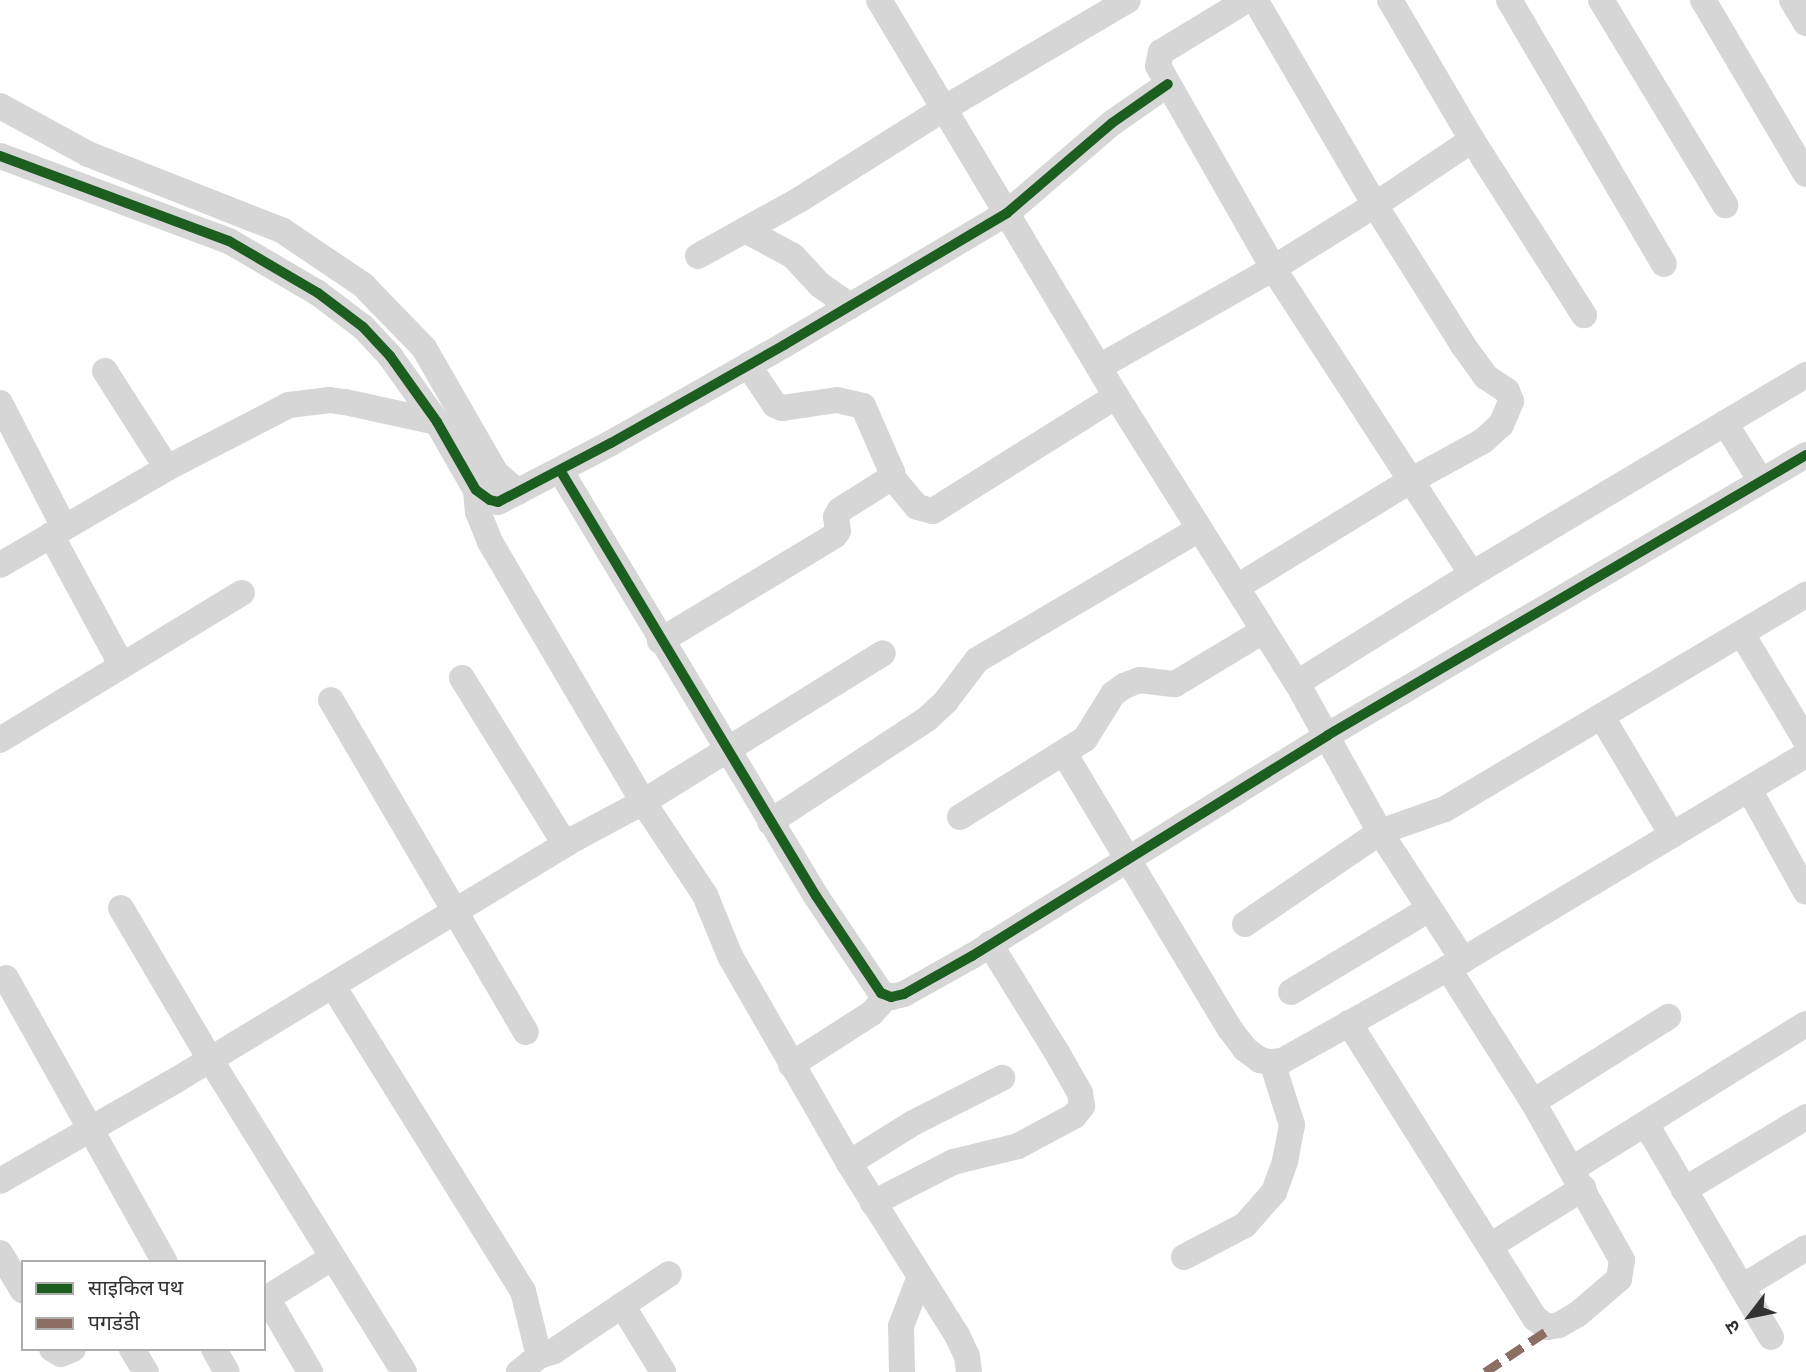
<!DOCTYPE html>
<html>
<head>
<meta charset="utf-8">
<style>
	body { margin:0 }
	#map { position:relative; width:1806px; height:1372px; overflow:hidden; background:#fff; font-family:Commissioner,"Noto Sans Devanagari",sans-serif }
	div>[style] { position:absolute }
	.minor>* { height:26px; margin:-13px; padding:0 13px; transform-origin:13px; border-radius:13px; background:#d6d6d6 }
	.quiet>* { height:9px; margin-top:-4.5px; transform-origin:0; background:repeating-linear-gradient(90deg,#8d6e63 0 18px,transparent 0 27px) }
	.cycleway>* { height:10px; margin:-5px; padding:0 5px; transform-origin:5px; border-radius:5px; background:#1b5e20 }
	span { translate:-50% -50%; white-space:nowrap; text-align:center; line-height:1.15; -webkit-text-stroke:7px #fff; paint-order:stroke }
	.legend { position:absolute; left:21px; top:1260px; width:245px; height:91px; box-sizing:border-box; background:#fff; border:2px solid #adadad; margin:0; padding:9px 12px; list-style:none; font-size:21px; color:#323232 }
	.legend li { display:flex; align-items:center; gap:14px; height:35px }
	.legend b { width:35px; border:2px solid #adadad }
	.north { position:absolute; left:1715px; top:1281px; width:70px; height:70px; -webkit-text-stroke:5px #fff; paint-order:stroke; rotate:238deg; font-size:19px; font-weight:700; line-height:28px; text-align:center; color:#323232 }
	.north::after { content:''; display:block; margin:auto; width:24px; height:32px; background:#323232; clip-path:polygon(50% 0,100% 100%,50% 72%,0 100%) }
</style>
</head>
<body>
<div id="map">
	<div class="minor">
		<i style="left:879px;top:0;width:462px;rotate:59.1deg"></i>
		<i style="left:1116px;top:396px;width:339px;rotate:57.8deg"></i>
		<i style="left:1297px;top:683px;width:171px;rotate:60.9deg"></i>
		<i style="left:1380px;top:832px;width:153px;rotate:57deg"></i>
		<i style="left:1247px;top:0;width:100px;rotate:148.8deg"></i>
		<i style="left:1161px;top:52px;width:14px;rotate:102deg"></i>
		<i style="left:1158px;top:66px;width:232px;rotate:60.3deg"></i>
		<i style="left:1273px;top:268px;width:365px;rotate:57deg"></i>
		<i style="left:1390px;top:0;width:162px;rotate:59.6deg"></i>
		<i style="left:1472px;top:140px;width:208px;rotate:57.4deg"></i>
		<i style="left:1509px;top:0;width:306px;rotate:59.6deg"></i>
		<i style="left:1601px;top:0;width:240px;rotate:58.8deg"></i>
		<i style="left:1703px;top:0;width:202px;rotate:59.4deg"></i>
		<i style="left:1792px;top:0;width:27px;rotate:59deg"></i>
		<i style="left:0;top:106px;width:100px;rotate:28.6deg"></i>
		<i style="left:88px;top:154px;width:210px;rotate:21.5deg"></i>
		<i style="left:283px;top:231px;width:97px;rotate:34deg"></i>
		<i style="left:363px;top:285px;width:88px;rotate:45.9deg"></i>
		<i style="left:424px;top:348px;width:144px;rotate:60.1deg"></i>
		<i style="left:496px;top:473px;width:29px;rotate:41deg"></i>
		<i style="left:0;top:156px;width:244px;rotate:20.4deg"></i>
		<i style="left:229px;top:241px;width:103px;rotate:30.3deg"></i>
		<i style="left:318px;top:293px;width:56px;rotate:37.1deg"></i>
		<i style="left:363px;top:327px;width:40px;rotate:47deg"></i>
		<i style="left:390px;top:356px;width:81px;rotate:54.5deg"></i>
		<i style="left:437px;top:422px;width:78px;rotate:60.2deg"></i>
		<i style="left:476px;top:490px;width:17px;rotate:36deg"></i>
		<i style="left:490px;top:500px;width:8px;rotate:14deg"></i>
		<i style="left:498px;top:502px;width:127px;rotate:-27.6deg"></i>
		<i style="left:611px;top:443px;width:199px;rotate:-29.5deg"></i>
		<i style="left:784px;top:345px;width:259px;rotate:-30.6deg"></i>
		<i style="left:1007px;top:213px;width:138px;rotate:-40.6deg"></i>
		<i style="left:1112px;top:123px;width:68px;rotate:-34.9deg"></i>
		<i style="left:745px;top:230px;width:55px;rotate:28.4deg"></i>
		<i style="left:793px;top:256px;width:40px;rotate:47deg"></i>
		<i style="left:820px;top:285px;width:37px;rotate:35deg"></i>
		<i style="left:698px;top:256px;width:115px;rotate:-29deg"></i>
		<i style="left:799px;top:200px;width:173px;rotate:-32.2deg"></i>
		<i style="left:945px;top:108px;width:212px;rotate:-30.5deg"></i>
		<i style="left:1099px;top:367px;width:199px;rotate:-29.5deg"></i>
		<i style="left:1272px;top:269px;width:121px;rotate:-31.9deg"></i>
		<i style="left:1375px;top:205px;width:117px;rotate:-33.8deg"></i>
		<i style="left:105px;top:371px;width:115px;rotate:57.4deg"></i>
		<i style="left:0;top:403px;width:140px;rotate:62.7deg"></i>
		<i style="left:1725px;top:423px;width:68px;rotate:58.2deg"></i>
		<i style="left:560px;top:470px;width:497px;rotate:59deg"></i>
		<i style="left:816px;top:896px;width:117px;rotate:56.2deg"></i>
		<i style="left:881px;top:993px;width:11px;rotate:22deg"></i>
		<i style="left:891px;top:997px;width:13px;rotate:-13deg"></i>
		<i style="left:904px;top:994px;width:78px;rotate:-29.2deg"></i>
		<i style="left:972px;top:956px;width:419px;rotate:-31.8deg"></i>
		<i style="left:1328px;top:735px;width:554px;rotate:-30.36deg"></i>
		<i style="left:891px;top:476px;width:40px;rotate:50deg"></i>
		<i style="left:917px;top:507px;width:16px;rotate:14deg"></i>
		<i style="left:933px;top:511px;width:216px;rotate:-32.1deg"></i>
		<i style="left:476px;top:490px;width:22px;rotate:85deg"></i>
		<i style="left:478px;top:512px;width:32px;rotate:68deg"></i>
		<i style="left:490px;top:542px;width:302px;rotate:59.5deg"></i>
		<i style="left:643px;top:802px;width:112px;rotate:56.3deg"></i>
		<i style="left:705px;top:895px;width:66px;rotate:67.7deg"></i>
		<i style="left:730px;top:956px;width:239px;rotate:60.1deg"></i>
		<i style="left:849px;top:1163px;width:203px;rotate:57.9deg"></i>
		<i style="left:957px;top:1335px;width:23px;rotate:65deg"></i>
		<i style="left:967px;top:1356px;width:16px;rotate:83deg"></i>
		<i style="left:51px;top:535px;width:147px;rotate:61.5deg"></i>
		<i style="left:0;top:565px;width:193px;rotate:-30.1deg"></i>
		<i style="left:167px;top:468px;width:137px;rotate:-27.3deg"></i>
		<i style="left:289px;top:405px;width:41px;rotate:-7deg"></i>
		<i style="left:330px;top:400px;width:15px;rotate:8deg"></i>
		<i style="left:345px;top:402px;width:94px;rotate:12.3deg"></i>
		<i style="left:1237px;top:587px;width:203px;rotate:-31.5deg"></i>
		<i style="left:1410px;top:481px;width:83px;rotate:-28.7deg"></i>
		<i style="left:1483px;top:441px;width:24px;rotate:-42deg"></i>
		<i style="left:1501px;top:425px;width:26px;rotate:-67deg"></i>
		<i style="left:1511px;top:401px;width:11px;rotate:-112deg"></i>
		<i style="left:1507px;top:391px;width:25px;rotate:-146deg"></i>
		<i style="left:1486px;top:377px;width:39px;rotate:-126deg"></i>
		<i style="left:1463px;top:345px;width:165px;rotate:-122.2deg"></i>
		<i style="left:1375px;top:205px;width:238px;rotate:-120.3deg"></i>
		<i style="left:1742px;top:634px;width:125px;rotate:59.1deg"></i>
		<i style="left:660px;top:641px;width:203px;rotate:-31.1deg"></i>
		<i style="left:834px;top:536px;width:6px;rotate:-51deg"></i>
		<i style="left:838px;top:531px;width:14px;rotate:-98deg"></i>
		<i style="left:836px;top:517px;width:8px;rotate:-60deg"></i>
		<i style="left:840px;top:510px;width:54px;rotate:-32.2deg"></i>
		<i style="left:886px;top:481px;width:11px;rotate:-56deg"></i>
		<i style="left:892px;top:472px;width:72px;rotate:-113.7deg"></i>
		<i style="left:863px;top:406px;width:27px;rotate:-167deg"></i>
		<i style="left:837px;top:400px;width:56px;rotate:171.7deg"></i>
		<i style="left:782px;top:408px;width:8px;rotate:-157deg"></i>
		<i style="left:775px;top:405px;width:48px;rotate:-124deg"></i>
		<i style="left:462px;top:678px;width:195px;rotate:58.2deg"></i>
		<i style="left:1297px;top:683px;width:206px;rotate:-31.9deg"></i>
		<i style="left:1472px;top:574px;width:389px;rotate:-30.8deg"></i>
		<i style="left:331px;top:700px;width:385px;rotate:59.6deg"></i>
		<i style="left:1602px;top:717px;width:137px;rotate:59.3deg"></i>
		<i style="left:0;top:740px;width:283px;rotate:-31.3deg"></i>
		<i style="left:1064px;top:753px;width:322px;rotate:59deg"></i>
		<i style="left:1230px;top:1029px;width:25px;rotate:53deg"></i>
		<i style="left:1245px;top:1049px;width:19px;rotate:36deg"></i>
		<i style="left:1260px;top:1060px;width:9px;rotate:13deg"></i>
		<i style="left:1269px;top:1062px;width:13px;rotate:-4deg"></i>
		<i style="left:1282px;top:1061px;width:207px;rotate:-29.2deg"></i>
		<i style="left:1463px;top:960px;width:400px;rotate:-30.9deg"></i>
		<i style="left:1750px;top:791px;width:115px;rotate:61deg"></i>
		<i style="left:960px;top:817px;width:147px;rotate:-32deg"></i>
		<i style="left:1085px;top:739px;width:53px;rotate:-58.1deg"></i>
		<i style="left:1113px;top:694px;width:14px;rotate:-36deg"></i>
		<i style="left:1124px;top:686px;width:17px;rotate:-21deg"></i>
		<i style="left:1140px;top:680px;width:35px;rotate:7deg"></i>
		<i style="left:1175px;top:684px;width:103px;rotate:-31.1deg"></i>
		<i style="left:770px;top:822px;width:188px;rotate:-33.3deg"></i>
		<i style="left:927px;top:719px;width:26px;rotate:-43deg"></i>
		<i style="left:946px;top:701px;width:51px;rotate:-52.9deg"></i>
		<i style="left:977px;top:660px;width:258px;rotate:-30.5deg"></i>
		<i style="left:121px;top:908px;width:175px;rotate:59.5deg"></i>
		<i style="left:210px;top:1059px;width:368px;rotate:58.2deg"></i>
		<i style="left:1245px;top:924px;width:163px;rotate:-34.3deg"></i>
		<i style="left:1380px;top:832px;width:69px;rotate:-19.5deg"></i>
		<i style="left:1445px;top:809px;width:420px;rotate:-30.7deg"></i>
		<i style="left:6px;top:978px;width:325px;rotate:60.8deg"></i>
		<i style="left:333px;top:986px;width:359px;rotate:58.1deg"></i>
		<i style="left:523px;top:1291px;width:67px;rotate:76.2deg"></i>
		<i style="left:539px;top:1356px;width:26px;rotate:141deg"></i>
		<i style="left:1291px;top:992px;width:161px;rotate:-31deg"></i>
		<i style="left:1349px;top:1023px;width:349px;rotate:57.8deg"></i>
		<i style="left:1535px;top:1318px;width:15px;rotate:37deg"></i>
		<i style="left:1547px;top:1327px;width:12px;rotate:-9deg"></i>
		<i style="left:1559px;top:1325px;width:22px;rotate:-30deg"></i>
		<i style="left:1578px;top:1314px;width:54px;rotate:-40.5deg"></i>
		<i style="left:1619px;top:1279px;width:19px;rotate:-81deg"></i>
		<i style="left:1622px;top:1260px;width:181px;rotate:-119.4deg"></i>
		<i style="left:1533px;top:1102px;width:159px;rotate:-122.4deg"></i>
		<i style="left:791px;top:1065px;width:96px;rotate:-32.7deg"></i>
		<i style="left:872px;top:1013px;width:21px;rotate:-49deg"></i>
		<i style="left:1533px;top:1102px;width:160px;rotate:-32.2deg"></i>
		<i style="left:1646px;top:1124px;width:247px;rotate:59.6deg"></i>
		<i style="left:849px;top:1163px;width:75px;rotate:-32deg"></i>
		<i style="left:913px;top:1123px;width:100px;rotate:-26.8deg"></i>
		<i style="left:1572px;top:1169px;width:275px;rotate:-31.8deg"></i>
		<i style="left:0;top:1181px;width:205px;rotate:-29.8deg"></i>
		<i style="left:178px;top:1079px;width:465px;rotate:-31.2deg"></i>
		<i style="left:576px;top:838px;width:76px;rotate:-28.2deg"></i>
		<i style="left:643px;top:802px;width:282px;rotate:-31.8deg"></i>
		<i style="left:1684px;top:1190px;width:142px;rotate:-30.9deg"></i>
		<i style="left:873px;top:1203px;width:90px;rotate:-27.1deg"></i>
		<i style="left:953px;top:1162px;width:67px;rotate:-13.8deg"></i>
		<i style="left:1018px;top:1146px;width:64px;rotate:-28.2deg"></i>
		<i style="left:1074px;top:1116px;width:13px;rotate:-51deg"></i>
		<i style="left:1082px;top:1106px;width:13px;rotate:-99deg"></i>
		<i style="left:1080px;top:1093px;width:48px;rotate:-119.7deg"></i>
		<i style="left:1056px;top:1051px;width:126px;rotate:-121.7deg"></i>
		<i style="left:1490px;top:1246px;width:110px;rotate:-31.9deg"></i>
		<i style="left:0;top:1253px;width:44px;rotate:58.8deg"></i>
		<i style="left:1184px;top:1257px;width:69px;rotate:-27.7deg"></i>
		<i style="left:1245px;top:1225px;width:44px;rotate:-48.7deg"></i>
		<i style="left:1274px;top:1192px;width:33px;rotate:-70deg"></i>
		<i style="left:1285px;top:1161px;width:37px;rotate:-79deg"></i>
		<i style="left:1292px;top:1125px;width:66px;rotate:-107.6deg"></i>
		<i style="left:1742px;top:1287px;width:75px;rotate:-31.4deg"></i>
		<i style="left:267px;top:1298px;width:86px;rotate:59.8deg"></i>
		<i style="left:264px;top:1300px;width:81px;rotate:-31.9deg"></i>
		<i style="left:622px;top:1305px;width:79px;rotate:58.5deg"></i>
		<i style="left:52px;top:1349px;width:10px;rotate:29deg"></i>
		<i style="left:61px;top:1354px;width:13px;rotate:-23deg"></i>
		<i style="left:132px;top:1349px;width:27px;rotate:59deg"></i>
		<i style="left:214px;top:1349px;width:26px;rotate:61deg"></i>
		<i style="left:539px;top:1356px;width:16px;rotate:-18deg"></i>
		<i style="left:554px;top:1351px;width:138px;rotate:-33.8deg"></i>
		<i style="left:902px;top:1372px;width:46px;rotate:-91.2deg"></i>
		<i style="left:901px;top:1326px;width:50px;rotate:-69deg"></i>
	</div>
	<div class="quiet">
		<i style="left:1485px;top:1372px;width:79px;rotate:-33.7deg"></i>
	</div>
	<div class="cycleway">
		<i style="left:0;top:156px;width:244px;rotate:20.4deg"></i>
		<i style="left:229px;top:241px;width:103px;rotate:30.3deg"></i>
		<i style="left:318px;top:293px;width:56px;rotate:37.1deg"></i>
		<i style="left:363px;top:327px;width:40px;rotate:47deg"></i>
		<i style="left:390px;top:356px;width:81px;rotate:54.5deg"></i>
		<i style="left:437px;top:422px;width:78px;rotate:60.2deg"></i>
		<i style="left:476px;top:490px;width:17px;rotate:36deg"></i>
		<i style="left:490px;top:500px;width:8px;rotate:14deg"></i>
		<i style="left:498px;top:502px;width:127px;rotate:-27.6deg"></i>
		<i style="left:611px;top:443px;width:199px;rotate:-29.5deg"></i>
		<i style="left:784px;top:345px;width:259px;rotate:-30.6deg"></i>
		<i style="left:1007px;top:213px;width:138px;rotate:-40.6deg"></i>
		<i style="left:1112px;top:123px;width:68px;rotate:-34.9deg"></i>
		<i style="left:560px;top:470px;width:497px;rotate:59deg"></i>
		<i style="left:816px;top:896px;width:117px;rotate:56.2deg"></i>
		<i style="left:881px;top:993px;width:11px;rotate:22deg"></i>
		<i style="left:891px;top:997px;width:13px;rotate:-13deg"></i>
		<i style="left:904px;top:994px;width:78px;rotate:-29.2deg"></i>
		<i style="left:972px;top:956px;width:419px;rotate:-31.8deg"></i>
		<i style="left:1328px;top:735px;width:554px;rotate:-30.36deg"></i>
	</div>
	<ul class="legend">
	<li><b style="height:9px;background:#1b5e20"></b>साइकिल पथ</li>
	<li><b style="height:9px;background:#8d6e63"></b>पगडंडी</li>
	</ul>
	<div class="north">उ</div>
</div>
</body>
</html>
